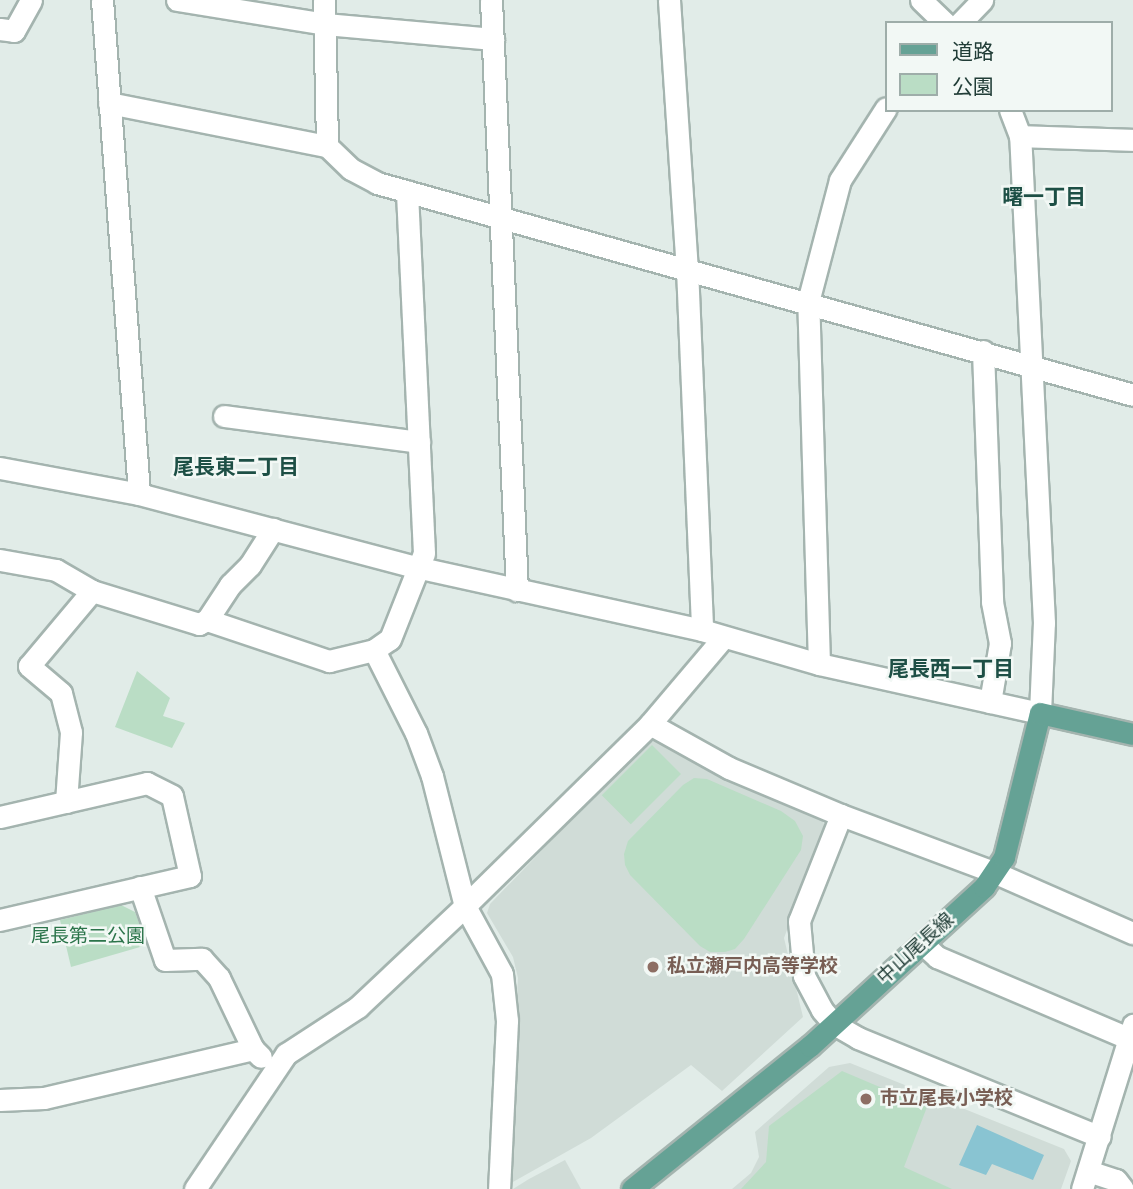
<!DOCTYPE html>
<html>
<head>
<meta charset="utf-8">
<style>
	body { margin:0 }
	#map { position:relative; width:1133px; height:1189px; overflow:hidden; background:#e1ece8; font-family:"Sofia Sans Condensed","Noto Sans JP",sans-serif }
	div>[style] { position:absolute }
	.built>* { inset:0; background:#d0dcd7 }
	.green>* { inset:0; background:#baddc5; transform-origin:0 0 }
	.water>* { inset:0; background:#89c4d2 }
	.roads { filter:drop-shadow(2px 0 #a4b4af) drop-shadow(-2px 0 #a4b4af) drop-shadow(0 2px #a4b4af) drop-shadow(0 -2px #a4b4af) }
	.minor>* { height:21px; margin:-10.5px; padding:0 10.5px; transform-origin:10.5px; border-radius:10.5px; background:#fff }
	.major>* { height:21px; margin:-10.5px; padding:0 10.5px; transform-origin:10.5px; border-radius:10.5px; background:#65a295 }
	.dots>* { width:19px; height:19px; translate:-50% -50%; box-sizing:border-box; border:4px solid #f2f8f5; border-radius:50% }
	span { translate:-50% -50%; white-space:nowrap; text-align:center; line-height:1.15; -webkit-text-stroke:5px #f2f8f5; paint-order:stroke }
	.park-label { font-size:19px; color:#2b744a }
	.street-label { font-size:19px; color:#213d37 }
	.education-label { font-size:19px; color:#785e54; font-weight:700 }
	.left { translate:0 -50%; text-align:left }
	.neighbourhood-label { font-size:21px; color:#1d4f45; font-weight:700 }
	.legend { position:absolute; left:885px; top:21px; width:228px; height:91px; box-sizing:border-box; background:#f2f8f5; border:2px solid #9eada9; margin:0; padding:9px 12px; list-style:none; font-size:21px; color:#213d37 }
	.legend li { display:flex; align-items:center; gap:14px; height:35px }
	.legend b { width:35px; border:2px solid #9eada9 }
</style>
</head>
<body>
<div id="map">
	<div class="built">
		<i style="clip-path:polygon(657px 740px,819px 814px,825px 826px,784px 938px,803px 1017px,722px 1091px,691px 1065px,591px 1138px,506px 1186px,518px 978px,513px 957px,487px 913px,490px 904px,645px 744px)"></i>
		<i style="clip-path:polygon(850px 1063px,1064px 1149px,1071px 1161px,1061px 1189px,732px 1189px,751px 1173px,759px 1157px,755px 1132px,829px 1067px)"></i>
		<i style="clip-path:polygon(565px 1160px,581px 1189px,513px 1189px,529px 1179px)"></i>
	</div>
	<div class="green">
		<i style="clip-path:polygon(137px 671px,170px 698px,163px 716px,185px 723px,172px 748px,115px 727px)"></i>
		<i style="left:652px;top:745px;width:41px;height:71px;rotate:45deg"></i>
		<i style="clip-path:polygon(694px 778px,707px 779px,781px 811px,795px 821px,803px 836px,801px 850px,744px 939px,735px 949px,725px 952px,710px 952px,700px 946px,630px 875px,625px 865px,624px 854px,628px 841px,683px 785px)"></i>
		<i style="clip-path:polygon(121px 905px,135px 912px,147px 945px,71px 967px,60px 920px)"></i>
		<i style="clip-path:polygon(842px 1071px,927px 1107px,904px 1167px,952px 1189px,741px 1189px,766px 1162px,769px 1126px)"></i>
	</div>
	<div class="water">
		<i style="clip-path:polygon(977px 1125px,1044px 1155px,1033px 1180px,992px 1164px,986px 1175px,959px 1165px)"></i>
	</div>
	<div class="roads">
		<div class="minor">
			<i style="left:102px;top:0;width:495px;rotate:85.7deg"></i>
			<i style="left:177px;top:0;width:150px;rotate:9.2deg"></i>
			<i style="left:325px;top:24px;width:169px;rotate:5.1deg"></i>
			<i style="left:324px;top:0;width:146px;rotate:88.8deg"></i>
			<i style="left:491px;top:0;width:591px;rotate:87.48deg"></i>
			<i style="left:669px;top:0;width:269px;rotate:86.2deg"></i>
			<i style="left:687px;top:268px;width:362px;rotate:87.6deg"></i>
			<i style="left:921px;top:0;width:33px;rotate:44deg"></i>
			<i style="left:960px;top:23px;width:32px;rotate:-46deg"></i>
			<i style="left:0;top:29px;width:14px;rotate:8deg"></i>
			<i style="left:14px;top:31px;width:35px;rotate:-61deg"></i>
			<i style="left:109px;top:103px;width:222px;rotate:11.2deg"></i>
			<i style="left:327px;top:146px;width:33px;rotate:44deg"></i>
			<i style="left:351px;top:169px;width:30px;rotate:28deg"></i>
			<i style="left:377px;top:183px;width:785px;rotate:15.66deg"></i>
			<i style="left:1020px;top:136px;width:113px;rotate:2deg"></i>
			<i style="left:983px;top:351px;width:251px;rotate:87.9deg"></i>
			<i style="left:992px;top:602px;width:42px;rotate:79deg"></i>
			<i style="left:1000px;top:643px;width:60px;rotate:99.6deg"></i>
			<i style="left:224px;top:416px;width:197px;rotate:7.6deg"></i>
			<i style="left:0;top:468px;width:141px;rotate:10.6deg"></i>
			<i style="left:139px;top:494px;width:286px;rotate:14.8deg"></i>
			<i style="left:416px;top:567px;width:293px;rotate:12.4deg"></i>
			<i style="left:702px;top:630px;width:122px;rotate:16.2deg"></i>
			<i style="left:819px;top:664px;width:226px;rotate:12.5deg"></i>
			<i style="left:1040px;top:713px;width:90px;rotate:-87.5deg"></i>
			<i style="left:1044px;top:623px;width:488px;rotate:-92.8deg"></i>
			<i style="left:1020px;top:136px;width:28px;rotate:-111deg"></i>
			<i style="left:0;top:560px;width:57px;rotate:10.1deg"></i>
			<i style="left:56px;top:570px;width:42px;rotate:30.3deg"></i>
			<i style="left:92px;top:591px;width:112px;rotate:17.1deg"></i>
			<i style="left:199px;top:624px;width:9px;rotate:-27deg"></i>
			<i style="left:207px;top:620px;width:129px;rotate:18.6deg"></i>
			<i style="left:329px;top:661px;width:46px;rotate:-13.7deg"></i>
			<i style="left:374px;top:650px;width:19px;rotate:-35deg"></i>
			<i style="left:390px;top:639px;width:92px;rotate:-68.4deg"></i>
			<i style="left:424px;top:553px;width:362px;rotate:-92.7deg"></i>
			<i style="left:207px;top:620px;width:42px;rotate:-56.7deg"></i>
			<i style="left:230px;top:585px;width:28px;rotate:-45deg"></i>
			<i style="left:250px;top:565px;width:43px;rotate:-57.4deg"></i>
			<i style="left:374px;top:650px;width:93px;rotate:63.2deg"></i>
			<i style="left:416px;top:733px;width:46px;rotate:69.6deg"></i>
			<i style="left:432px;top:776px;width:134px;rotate:75.8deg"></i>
			<i style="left:465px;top:906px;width:77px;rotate:61.4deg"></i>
			<i style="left:502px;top:974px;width:47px;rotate:83.9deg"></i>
			<i style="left:507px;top:1021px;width:168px;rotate:92.7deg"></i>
			<i style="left:819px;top:664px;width:362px;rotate:-91.7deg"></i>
			<i style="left:808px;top:302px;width:126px;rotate:-75.3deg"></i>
			<i style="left:840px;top:180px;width:85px;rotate:-57.4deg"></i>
			<i style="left:650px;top:724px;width:90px;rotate:29.1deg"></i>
			<i style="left:729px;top:768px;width:121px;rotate:22.8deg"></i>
			<i style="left:841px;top:815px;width:165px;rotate:20.5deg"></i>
			<i style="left:996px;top:873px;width:150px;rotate:23.7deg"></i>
			<i style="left:66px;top:802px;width:70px;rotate:-85.9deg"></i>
			<i style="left:71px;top:732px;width:40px;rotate:-104.4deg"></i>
			<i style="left:61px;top:693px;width:42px;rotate:-139.8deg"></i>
			<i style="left:29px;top:666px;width:98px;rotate:-50deg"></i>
			<i style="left:841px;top:815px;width:114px;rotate:111.6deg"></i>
			<i style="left:799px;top:921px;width:55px;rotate:84.8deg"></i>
			<i style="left:804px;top:976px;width:38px;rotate:62deg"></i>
			<i style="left:822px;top:1010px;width:18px;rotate:49deg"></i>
			<i style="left:834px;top:1024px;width:28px;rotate:30deg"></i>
			<i style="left:858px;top:1038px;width:261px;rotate:22.2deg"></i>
			<i style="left:0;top:817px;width:151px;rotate:-13deg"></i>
			<i style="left:147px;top:783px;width:28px;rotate:27deg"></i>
			<i style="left:172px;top:796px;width:82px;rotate:77.3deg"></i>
			<i style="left:190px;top:876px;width:195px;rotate:167deg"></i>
			<i style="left:140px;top:887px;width:77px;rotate:71.1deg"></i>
			<i style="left:165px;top:960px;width:37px;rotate:-2deg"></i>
			<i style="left:202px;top:959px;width:25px;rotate:48deg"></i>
			<i style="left:219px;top:978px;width:79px;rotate:64.4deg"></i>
			<i style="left:253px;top:1049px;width:11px;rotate:45deg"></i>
			<i style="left:922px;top:943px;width:21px;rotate:43deg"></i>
			<i style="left:937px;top:957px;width:213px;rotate:23deg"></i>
			<i style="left:0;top:1100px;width:44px;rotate:-2.6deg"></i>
			<i style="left:44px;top:1098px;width:215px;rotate:-13.2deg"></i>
			<i style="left:1088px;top:1171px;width:29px;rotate:18deg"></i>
			<i style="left:1116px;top:1180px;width:11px;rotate:52deg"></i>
			<i style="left:195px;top:1189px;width:163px;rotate:-56deg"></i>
			<i style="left:286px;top:1054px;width:86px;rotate:-33.1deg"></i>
			<i style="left:358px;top:1007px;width:147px;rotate:-43.3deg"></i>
			<i style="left:465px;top:906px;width:260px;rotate:-44.5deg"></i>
			<i style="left:650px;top:724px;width:113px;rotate:-49.7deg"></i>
			<i style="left:1082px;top:1189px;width:172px;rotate:-72.7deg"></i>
		</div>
		<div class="major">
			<i style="left:632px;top:1189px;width:228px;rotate:-38.8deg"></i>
			<i style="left:810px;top:1046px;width:236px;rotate:-42.4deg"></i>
			<i style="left:984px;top:887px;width:36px;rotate:-56deg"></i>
			<i style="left:1004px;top:857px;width:148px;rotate:-76deg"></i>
			<i style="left:1040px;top:713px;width:95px;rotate:12.7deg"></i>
		</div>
	</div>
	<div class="dots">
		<i style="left:653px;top:967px;background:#8d6e63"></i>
		<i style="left:866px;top:1099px;background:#8d6e63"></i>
	</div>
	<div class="park-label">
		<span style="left:88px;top:937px">尾長第二公園</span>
	</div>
	<div class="street-label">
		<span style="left:916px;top:949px;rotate:-42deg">中山尾長線</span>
	</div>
	<div class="education-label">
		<span class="left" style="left:667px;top:967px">私立瀬戸内高等学校</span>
		<span class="left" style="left:880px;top:1099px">市立尾長小学校</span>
	</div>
	<div class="neighbourhood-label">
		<span style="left:1044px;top:198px">曙一丁目</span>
		<span style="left:236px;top:468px">尾長東二丁目</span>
		<span style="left:951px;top:670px">尾長西一丁目</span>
	</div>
	<ul class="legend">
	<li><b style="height:9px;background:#65a295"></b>道路</li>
	<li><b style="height:19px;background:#baddc5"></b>公園</li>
	</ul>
</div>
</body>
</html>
